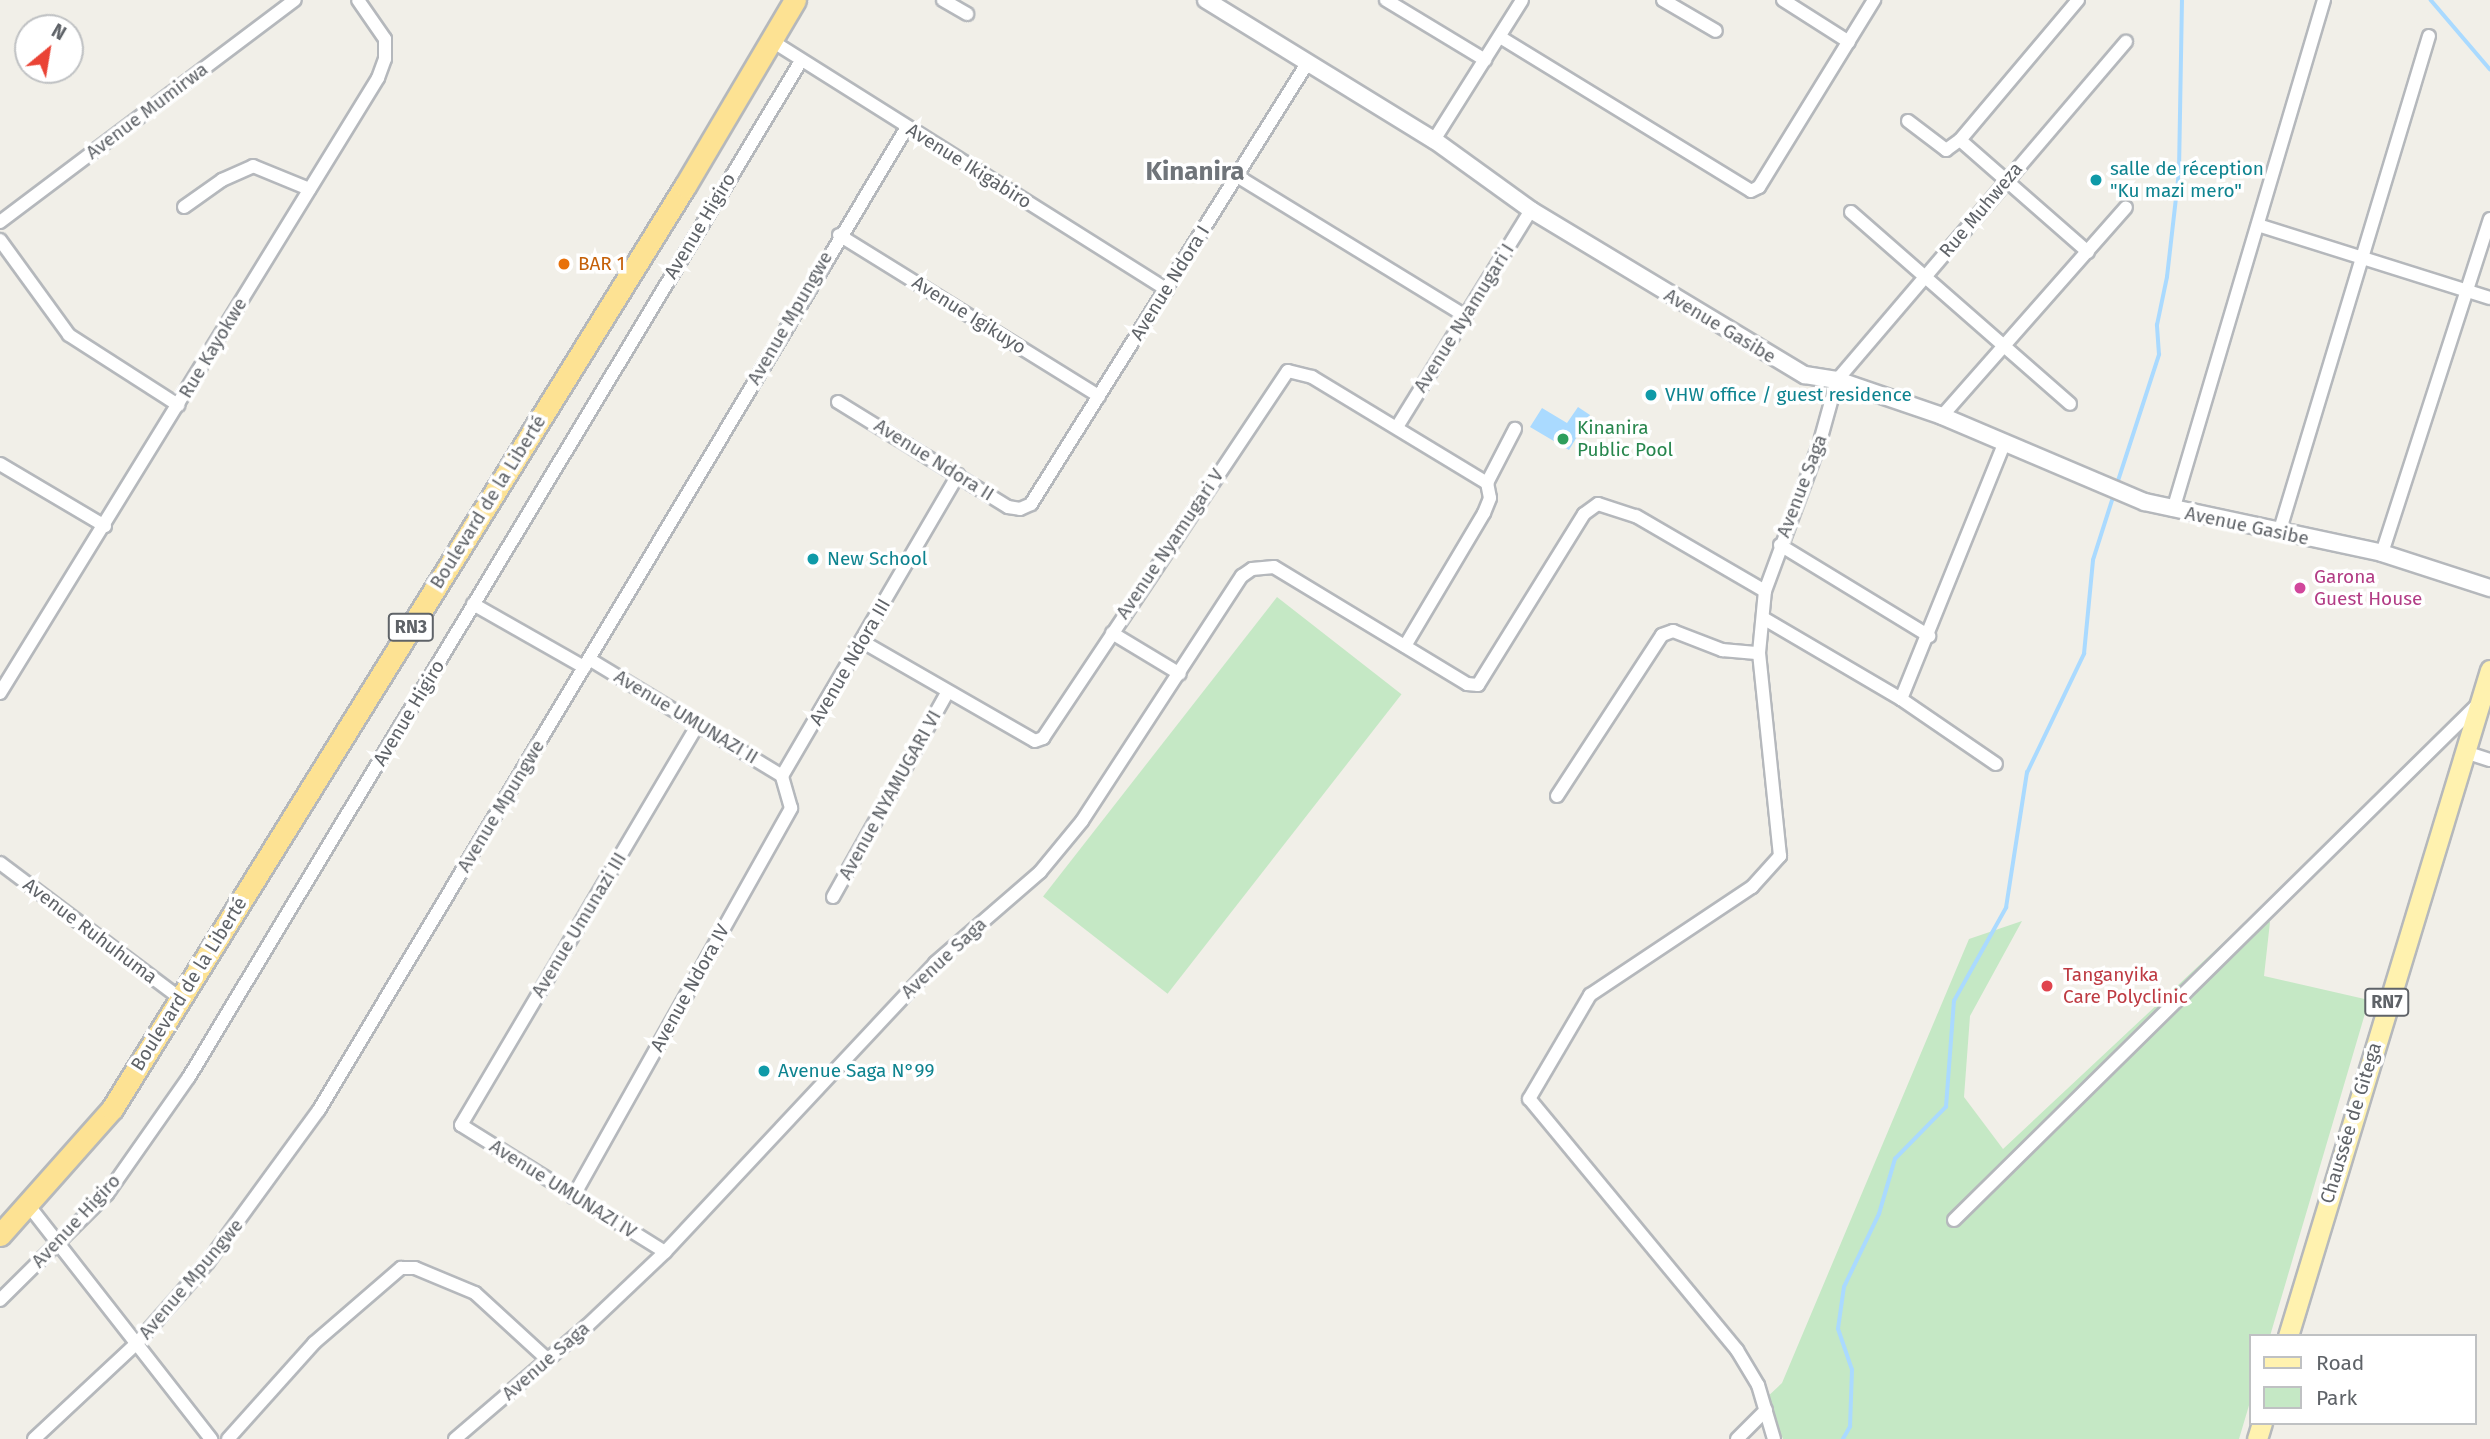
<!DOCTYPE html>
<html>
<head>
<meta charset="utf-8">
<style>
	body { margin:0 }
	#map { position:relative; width:2490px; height:1439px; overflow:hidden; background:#f1efe8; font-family:"Fira Sans",sans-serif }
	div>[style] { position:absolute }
	.green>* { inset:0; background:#c5e8c5; transform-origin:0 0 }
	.water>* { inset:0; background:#aadaff }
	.stream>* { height:3.5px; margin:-1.75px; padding:0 1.75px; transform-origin:1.75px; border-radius:1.75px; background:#aadaff }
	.roads { filter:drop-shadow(2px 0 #b5b8bc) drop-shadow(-2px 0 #b5b8bc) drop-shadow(0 2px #b5b8bc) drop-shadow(0 -2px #b5b8bc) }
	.street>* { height:12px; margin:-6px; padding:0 6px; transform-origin:6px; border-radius:6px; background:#fff }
	.secondary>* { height:16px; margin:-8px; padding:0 8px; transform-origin:8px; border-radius:8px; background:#fff }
	.primary>* { height:19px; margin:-9.5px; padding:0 9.5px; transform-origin:9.5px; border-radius:9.5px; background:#fff2af }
	.highway>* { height:21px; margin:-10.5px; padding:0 10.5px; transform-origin:10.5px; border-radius:10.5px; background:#fde293 }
	.dots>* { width:19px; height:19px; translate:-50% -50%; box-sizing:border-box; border:4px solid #fff; border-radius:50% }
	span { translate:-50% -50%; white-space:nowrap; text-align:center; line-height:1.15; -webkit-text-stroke:7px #fff; paint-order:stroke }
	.shield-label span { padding:2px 5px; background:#fff; border:2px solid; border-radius:5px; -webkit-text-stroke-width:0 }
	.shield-label { font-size:18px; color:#5f6368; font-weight:700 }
	.street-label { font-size:19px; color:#5f6368 }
	.culture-label { font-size:19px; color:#0d838f }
	.left { translate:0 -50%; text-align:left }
	.food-label { font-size:19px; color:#c56008 }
	.leisure-label { font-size:19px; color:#27864d }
	.hotel-label { font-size:19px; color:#b23c85 }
	.health-label { font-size:19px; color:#be3a42 }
	.district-label { font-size:26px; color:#70757a; font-weight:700 }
	.legend { position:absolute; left:2249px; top:1334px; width:228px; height:91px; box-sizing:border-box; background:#fff; border:2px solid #bfc1c3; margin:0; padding:9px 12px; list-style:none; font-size:21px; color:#5f6368 }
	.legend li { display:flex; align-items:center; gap:14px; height:35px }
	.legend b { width:35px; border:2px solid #bfc1c3 }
	.north { position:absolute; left:14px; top:14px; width:70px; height:70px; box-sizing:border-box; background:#fff; border:2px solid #bfc1c3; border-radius:50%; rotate:30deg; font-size:19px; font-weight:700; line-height:28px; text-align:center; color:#5f6368 }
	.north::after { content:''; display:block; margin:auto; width:24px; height:32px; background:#ea4335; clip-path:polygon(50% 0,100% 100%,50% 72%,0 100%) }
</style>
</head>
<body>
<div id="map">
	<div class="green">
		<i style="left:1277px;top:597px;width:158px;height:380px;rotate:38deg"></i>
		<i style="clip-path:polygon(2255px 913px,2270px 922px,2264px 976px,2369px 1000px,2270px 1336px,2250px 1336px,2250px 1402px,2239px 1439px,1783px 1439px,1765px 1399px,1782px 1383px,1969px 939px,2022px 921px,1970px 1016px,1964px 1097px,2003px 1149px)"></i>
	</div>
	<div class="water">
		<i style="clip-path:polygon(1578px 407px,1590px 415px,1569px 450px,1530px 427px,1542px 408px,1567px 423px)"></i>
	</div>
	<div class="stream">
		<i style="left:2431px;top:0;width:91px;rotate:49.5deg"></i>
		<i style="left:2117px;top:484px;width:136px;rotate:-72deg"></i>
		<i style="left:2159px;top:355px;width:30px;rotate:-94deg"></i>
		<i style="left:2157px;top:325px;width:49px;rotate:-78.2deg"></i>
		<i style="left:2167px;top:277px;width:107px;rotate:-83.5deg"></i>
		<i style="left:2179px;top:171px;width:171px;rotate:-89deg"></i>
		<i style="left:1843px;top:1439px;width:14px;rotate:-60deg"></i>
		<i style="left:1850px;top:1427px;width:57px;rotate:-88deg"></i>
		<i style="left:1852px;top:1370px;width:43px;rotate:-108.9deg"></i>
		<i style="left:1838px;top:1329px;width:42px;rotate:-81.9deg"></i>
		<i style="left:1844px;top:1287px;width:81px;rotate:-64.4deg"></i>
		<i style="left:1879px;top:1214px;width:57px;rotate:-73.8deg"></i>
		<i style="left:1895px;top:1159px;width:73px;rotate:-45.6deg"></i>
		<i style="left:1946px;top:1107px;width:106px;rotate:-85.7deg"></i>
		<i style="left:1954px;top:1001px;width:107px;rotate:-60.8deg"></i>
		<i style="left:2006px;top:908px;width:137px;rotate:-81.2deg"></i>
		<i style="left:2027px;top:773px;width:132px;rotate:-64.4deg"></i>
		<i style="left:2084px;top:654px;width:94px;rotate:-84.5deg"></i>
		<i style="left:2093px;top:560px;width:69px;rotate:-72.3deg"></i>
	</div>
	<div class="roads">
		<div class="street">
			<i style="left:943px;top:0;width:28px;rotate:30deg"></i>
			<i style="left:1386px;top:0;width:116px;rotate:31.2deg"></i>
			<i style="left:1663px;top:0;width:61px;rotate:30.3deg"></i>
			<i style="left:1783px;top:0;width:78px;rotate:32.5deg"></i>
			<i style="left:2078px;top:0;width:183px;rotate:130.1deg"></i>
			<i style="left:1960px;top:140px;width:170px;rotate:41.2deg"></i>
			<i style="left:1500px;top:37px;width:294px;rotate:31.5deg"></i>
			<i style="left:1751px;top:191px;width:9px;rotate:-27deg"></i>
			<i style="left:1759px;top:187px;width:220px;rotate:-58.4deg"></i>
			<i style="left:772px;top:41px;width:467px;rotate:32.2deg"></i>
			<i style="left:1908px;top:121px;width:48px;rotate:37.3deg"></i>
			<i style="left:1946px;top:150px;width:17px;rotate:-36deg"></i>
			<i style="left:1434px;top:140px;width:165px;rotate:-57.8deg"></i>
			<i style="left:1237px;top:176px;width:266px;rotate:31.5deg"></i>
			<i style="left:184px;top:207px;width:47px;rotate:-35.4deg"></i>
			<i style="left:222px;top:180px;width:34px;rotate:-24deg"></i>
			<i style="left:253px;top:166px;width:61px;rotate:22.3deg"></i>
			<i style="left:1851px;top:212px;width:291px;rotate:41.2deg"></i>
			<i style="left:0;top:222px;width:369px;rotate:-37deg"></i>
			<i style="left:2258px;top:225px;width:243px;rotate:17.5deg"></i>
			<i style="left:839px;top:235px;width:306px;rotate:31.8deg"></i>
			<i style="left:0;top:240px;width:117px;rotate:54deg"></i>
			<i style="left:69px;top:335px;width:130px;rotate:32.7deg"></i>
			<i style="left:838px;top:402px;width:200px;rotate:31.7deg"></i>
			<i style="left:1008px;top:507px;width:12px;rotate:9deg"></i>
			<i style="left:1020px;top:509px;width:12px;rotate:-24deg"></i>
			<i style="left:1031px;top:504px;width:522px;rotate:-57.92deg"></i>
			<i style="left:1942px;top:416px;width:278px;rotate:-48.6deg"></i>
			<i style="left:1397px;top:427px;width:255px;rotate:-58.3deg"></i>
			<i style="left:0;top:464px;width:122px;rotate:30.6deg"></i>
			<i style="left:2173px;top:510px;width:532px;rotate:-73.51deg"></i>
			<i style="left:2279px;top:533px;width:519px;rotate:-73.21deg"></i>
			<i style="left:1780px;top:545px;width:175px;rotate:31.4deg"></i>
			<i style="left:2382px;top:553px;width:351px;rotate:-72.1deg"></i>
			<i style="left:473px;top:604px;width:128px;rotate:29.6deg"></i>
			<i style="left:1763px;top:618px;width:160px;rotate:30.4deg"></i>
			<i style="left:1901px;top:699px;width:115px;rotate:34.4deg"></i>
			<i style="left:1112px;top:633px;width:79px;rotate:31.1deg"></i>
			<i style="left:863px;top:642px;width:198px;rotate:29.9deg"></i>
			<i style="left:1035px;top:741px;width:9px;rotate:-21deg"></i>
			<i style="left:1043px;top:738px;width:441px;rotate:-56.3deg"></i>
			<i style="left:1288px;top:371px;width:25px;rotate:14deg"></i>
			<i style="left:1312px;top:377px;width:205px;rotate:31.2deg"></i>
			<i style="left:1405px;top:646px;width:155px;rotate:-59.3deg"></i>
			<i style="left:1484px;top:513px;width:16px;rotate:-68deg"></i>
			<i style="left:1490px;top:498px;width:15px;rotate:-101deg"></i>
			<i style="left:1487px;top:483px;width:61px;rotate:-62.6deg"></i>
			<i style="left:589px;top:659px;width:226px;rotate:31.2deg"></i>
			<i style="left:0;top:693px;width:722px;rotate:-58.42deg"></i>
			<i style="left:378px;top:78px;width:20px;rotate:-70deg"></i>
			<i style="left:385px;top:59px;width:20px;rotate:-90deg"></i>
			<i style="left:385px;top:39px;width:47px;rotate:-124.7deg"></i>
			<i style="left:1901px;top:699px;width:277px;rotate:-68deg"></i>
			<i style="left:2465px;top:752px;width:26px;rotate:18deg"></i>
			<i style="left:782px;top:776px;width:349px;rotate:-59.7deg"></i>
			<i style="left:1557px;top:796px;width:192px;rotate:-56.9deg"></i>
			<i style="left:1662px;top:635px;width:12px;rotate:-20deg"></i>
			<i style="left:1673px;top:631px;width:53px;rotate:21.2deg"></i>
			<i style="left:1722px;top:650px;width:37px;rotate:5deg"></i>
			<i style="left:0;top:863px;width:225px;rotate:36.9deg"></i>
			<i style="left:833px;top:897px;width:234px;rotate:-60.8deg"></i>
			<i style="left:573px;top:1197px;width:446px;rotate:-60.7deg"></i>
			<i style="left:791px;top:808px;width:33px;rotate:-106deg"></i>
			<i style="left:29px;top:1206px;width:296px;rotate:52deg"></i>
			<i style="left:1954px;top:1220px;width:734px;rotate:-44.56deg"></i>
			<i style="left:665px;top:1252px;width:240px;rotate:-148.1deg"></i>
			<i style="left:461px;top:1125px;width:465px;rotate:-59.4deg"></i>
			<i style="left:0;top:1300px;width:151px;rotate:-44.7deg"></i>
			<i style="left:107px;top:1194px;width:143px;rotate:-55deg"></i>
			<i style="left:189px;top:1077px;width:1186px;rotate:-58.94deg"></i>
			<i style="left:34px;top:1439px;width:142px;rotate:-43deg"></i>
			<i style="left:138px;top:1342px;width:106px;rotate:-48.8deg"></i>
			<i style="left:208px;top:1262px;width:188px;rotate:-53.9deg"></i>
			<i style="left:319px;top:1110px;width:1145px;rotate:-59.11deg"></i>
			<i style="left:228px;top:1439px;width:129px;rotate:-48.1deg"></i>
			<i style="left:314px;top:1343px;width:115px;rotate:-40.8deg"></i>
			<i style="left:401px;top:1268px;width:14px"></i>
			<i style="left:415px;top:1268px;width:65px;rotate:22.6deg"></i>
			<i style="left:475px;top:1293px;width:98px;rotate:42.5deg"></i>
			<i style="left:455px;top:1439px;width:174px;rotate:-40.6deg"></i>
			<i style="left:587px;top:1326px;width:108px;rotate:-43.5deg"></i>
			<i style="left:665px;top:1252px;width:396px;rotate:-46.9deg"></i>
			<i style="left:935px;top:963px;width:139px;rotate:-40.9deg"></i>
			<i style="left:1040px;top:872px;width:66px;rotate:-50.5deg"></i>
			<i style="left:1082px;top:821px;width:293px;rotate:-56.9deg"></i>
			<i style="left:1242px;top:576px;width:12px;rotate:-35deg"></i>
			<i style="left:1252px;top:569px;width:22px;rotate:-5deg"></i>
			<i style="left:1274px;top:567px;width:226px;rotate:31.2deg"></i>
			<i style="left:1467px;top:684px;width:11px;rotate:5deg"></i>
			<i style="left:1478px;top:685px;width:201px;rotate:-58.2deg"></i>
			<i style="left:1584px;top:514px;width:17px;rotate:-36deg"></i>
			<i style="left:1598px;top:504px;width:40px;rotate:18deg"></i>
			<i style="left:1636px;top:516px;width:149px;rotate:30.2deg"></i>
			<i style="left:1737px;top:1439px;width:41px;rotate:-45deg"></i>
			<i style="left:1774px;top:1439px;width:56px;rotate:-106.5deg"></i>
			<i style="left:1758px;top:1385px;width:41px;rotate:-121deg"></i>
			<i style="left:1737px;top:1350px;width:326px;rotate:-129.6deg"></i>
			<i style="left:1529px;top:1099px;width:121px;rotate:-59.6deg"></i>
			<i style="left:1590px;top:995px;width:195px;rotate:-33.7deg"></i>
			<i style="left:1752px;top:887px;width:42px;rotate:-47.9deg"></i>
			<i style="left:1780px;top:856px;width:204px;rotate:-95.9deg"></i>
			<i style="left:1759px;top:653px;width:62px;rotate:-84.5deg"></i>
			<i style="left:1765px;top:591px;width:156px;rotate:-69.7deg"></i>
			<i style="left:1819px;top:445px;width:67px;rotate:-74.5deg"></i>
			<i style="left:1837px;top:380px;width:445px;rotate:-49.5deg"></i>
		</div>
		<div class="secondary">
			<i style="left:1206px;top:0;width:268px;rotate:31.6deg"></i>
			<i style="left:1434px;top:140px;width:120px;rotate:35.8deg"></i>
			<i style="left:1531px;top:210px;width:320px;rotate:31.1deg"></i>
			<i style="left:1805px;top:375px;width:32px;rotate:9deg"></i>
			<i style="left:1837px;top:380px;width:111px;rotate:18.9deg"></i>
			<i style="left:1942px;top:416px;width:220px;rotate:23deg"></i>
			<i style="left:2145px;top:502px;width:242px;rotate:12.1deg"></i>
			<i style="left:2382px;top:553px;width:114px;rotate:18deg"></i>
		</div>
		<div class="primary">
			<i style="left:2288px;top:1336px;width:696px;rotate:-73.13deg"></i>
			<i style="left:2257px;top:1439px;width:17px;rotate:-73deg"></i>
		</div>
		<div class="highway">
			<i style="left:0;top:1235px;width:169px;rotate:-48.4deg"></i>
			<i style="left:112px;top:1109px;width:1086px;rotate:-58.17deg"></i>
			<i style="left:685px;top:186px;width:216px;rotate:-59.4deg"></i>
		</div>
	</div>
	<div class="dots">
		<i style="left:2096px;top:180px;background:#0f9aa8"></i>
		<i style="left:564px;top:264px;background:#e8710a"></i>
		<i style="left:1651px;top:395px;background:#0f9aa8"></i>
		<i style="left:1563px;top:439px;background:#2e9e5b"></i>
		<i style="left:813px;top:559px;background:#0f9aa8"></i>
		<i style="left:2300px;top:588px;background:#d1479c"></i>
		<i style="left:2047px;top:986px;background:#e0444e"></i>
		<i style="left:764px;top:1071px;background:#0f9aa8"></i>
	</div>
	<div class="shield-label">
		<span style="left:411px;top:627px">RN3</span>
		<span style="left:2387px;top:1002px">RN7</span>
	</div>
	<div class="street-label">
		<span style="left:147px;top:111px;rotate:-37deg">Avenue Mumirwa</span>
		<span style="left:969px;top:166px;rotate:32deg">Avenue Ikigabiro</span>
		<span style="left:1981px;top:210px;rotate:-50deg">Rue Muhweza</span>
		<span style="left:700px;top:226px;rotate:-59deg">Avenue Higiro</span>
		<span style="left:1170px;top:283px;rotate:-58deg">Avenue Ndora I</span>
		<span style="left:969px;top:315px;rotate:32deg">Avenue Igikuyo</span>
		<span style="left:790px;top:318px;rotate:-60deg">Avenue Mpungwe</span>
		<span style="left:1464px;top:318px;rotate:-58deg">Avenue Nyamugari I</span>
		<span style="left:1720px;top:326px;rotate:31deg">Avenue Gasibe</span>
		<span style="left:213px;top:348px;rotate:-59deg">Rue Kayokwe</span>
		<span style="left:934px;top:460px;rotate:32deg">Avenue Ndora II</span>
		<span style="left:1802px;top:486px;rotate:-69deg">Avenue Saga</span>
		<span style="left:488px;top:502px;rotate:-58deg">Boulevard de la Liberté</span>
		<span style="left:2247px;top:526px;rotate:12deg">Avenue Gasibe</span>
		<span style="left:1170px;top:544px;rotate:-56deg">Avenue Nyamugari V</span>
		<span style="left:850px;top:662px;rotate:-60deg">Avenue Ndora III</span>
		<span style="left:409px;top:713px;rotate:-59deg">Avenue Higiro</span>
		<span style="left:686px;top:717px;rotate:31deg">Avenue UMUNAZI II</span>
		<span style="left:890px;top:795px;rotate:-61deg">Avenue NYAMUGARI VI</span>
		<span style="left:501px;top:806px;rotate:-59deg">Avenue Mpungwe</span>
		<span style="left:579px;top:925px;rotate:-59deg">Avenue Umunazi III</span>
		<span style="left:90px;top:931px;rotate:37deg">Avenue Ruhuhuma</span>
		<span style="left:944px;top:958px;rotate:-43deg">Avenue Saga</span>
		<span style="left:189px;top:984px;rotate:-58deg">Boulevard de la Liberté</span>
		<span style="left:690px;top:988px;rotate:-61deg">Avenue Ndora IV</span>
		<span style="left:2351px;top:1123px;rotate:-73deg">Chaussée de Gitega</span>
		<span style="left:563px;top:1189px;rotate:32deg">Avenue UMUNAZI IV</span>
		<span style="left:76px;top:1221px;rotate:-47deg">Avenue Higiro</span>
		<span style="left:191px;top:1279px;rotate:-50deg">Avenue Mpungwe</span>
		<span style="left:546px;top:1361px;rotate:-41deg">Avenue Saga</span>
	</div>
	<div class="culture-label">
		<span class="left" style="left:2110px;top:180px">salle de réception<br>"Ku mazi mero"</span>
		<span class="left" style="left:1665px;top:395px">VHW office / guest residence</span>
		<span class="left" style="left:827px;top:559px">New School</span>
		<span class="left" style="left:778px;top:1071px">Avenue Saga N°99</span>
	</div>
	<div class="food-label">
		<span class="left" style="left:578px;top:264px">BAR 1</span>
	</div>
	<div class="leisure-label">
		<span class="left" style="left:1577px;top:439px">Kinanira<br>Public Pool</span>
	</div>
	<div class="hotel-label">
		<span class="left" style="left:2314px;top:588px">Garona<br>Guest House</span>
	</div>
	<div class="health-label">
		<span class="left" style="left:2063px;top:986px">Tanganyika<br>Care Polyclinic</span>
	</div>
	<div class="district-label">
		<span style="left:1195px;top:172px">Kinanira</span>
	</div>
	<ul class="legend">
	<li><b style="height:9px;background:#fff2af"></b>Road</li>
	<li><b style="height:19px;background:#c5e8c5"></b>Park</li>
	</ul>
	<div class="north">N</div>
</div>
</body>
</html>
